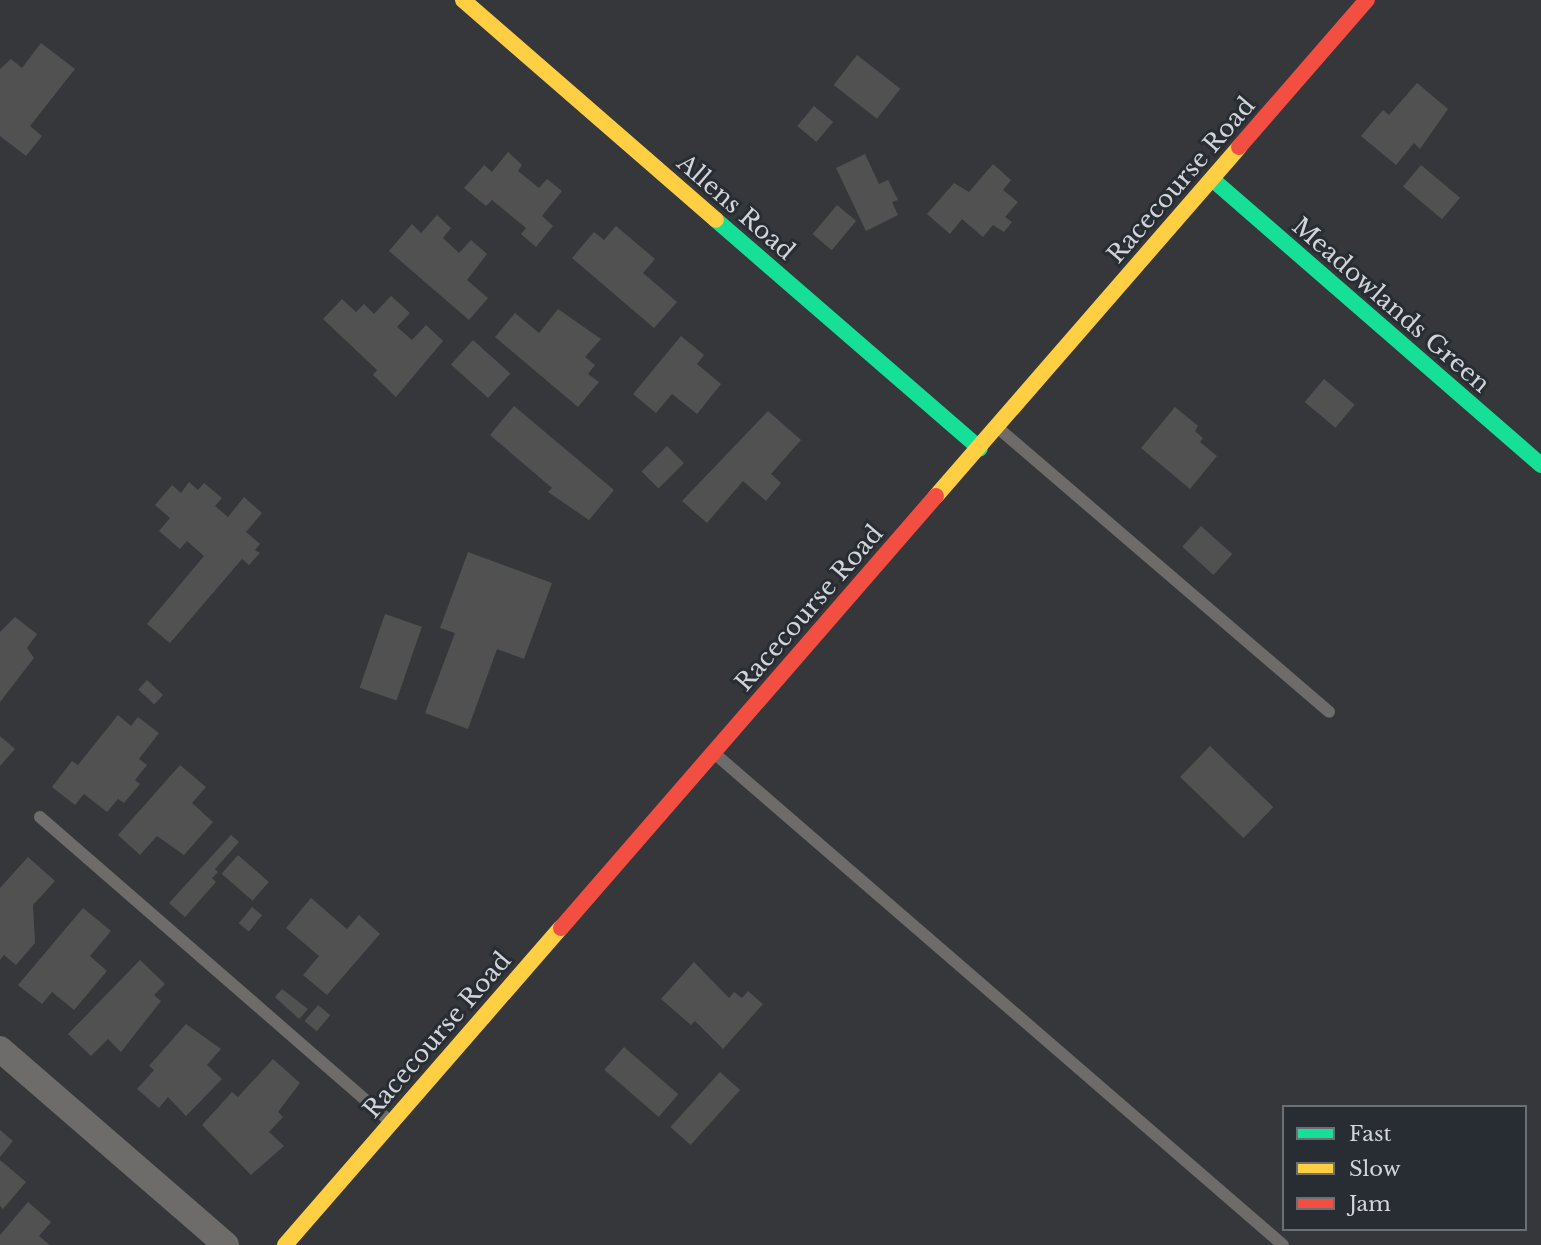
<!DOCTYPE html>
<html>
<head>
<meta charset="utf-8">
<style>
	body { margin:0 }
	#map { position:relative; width:1541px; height:1245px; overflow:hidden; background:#35373a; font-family:"Libre Baskerville",serif }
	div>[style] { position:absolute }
	.building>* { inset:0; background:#515151; transform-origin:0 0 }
	.lane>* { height:12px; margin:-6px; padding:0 6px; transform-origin:6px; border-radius:6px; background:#6e6c6a }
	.street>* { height:26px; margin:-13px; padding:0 13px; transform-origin:13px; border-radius:13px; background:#6e6c6a }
	.fast>* { height:16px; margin:-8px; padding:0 8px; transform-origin:8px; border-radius:8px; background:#16e098 }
	.slow>* { height:16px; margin:-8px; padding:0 8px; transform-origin:8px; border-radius:8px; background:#ffcf43 }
	.jam>* { height:16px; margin:-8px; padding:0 8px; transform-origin:8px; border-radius:8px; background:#f24e42 }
	span { translate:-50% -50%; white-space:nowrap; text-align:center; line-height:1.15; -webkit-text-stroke:6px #282d33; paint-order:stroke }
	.street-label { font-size:24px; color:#d1d5d9 }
	.legend { position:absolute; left:1282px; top:1105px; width:245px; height:126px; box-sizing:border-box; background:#282d33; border:2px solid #6c7075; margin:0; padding:9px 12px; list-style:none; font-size:21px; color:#d1d5d9 }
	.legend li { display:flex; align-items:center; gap:14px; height:35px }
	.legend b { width:35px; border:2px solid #6c7075 }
</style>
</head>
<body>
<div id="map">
	<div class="building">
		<i style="clip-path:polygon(41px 43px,75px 69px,30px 126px,42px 136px,26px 156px,0 136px,0 69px,11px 59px,22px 68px)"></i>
		<i style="left:857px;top:55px;width:55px;height:38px;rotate:38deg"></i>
		<i style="clip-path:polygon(1417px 83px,1448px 109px,1420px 149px,1414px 143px,1396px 165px,1361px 136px,1383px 110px,1389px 115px)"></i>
		<i style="left:814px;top:106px;width:25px;height:26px;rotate:40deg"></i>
		<i style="clip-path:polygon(508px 152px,522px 165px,518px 171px,539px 188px,547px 179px,562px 191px,542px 216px,553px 226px,536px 247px,521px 234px,526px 228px,492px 200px,486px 206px,464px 188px,484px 165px,492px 172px)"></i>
		<i style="clip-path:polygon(865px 154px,879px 184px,888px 180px,898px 200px,892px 202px,898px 215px,866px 231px,836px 168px)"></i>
		<i style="clip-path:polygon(993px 164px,1011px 180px,1003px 190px,1018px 202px,1005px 217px,1012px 222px,1004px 232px,993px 225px,983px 237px,962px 219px,950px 234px,927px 214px,954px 183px,969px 192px)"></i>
		<i style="left:1421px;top:165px;width:51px;height:28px;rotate:40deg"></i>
		<i style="left:837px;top:205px;width:25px;height:38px;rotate:40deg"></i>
		<i style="clip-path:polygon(437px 215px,451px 228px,443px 238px,459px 253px,471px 240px,487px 254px,467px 280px,488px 298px,469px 320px,389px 251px,412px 224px,421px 233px)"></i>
		<i style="clip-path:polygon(616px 226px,655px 259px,643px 273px,677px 302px,654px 328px,572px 258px,594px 232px,604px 240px)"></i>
		<i style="clip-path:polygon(391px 296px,410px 313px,397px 327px,412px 340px,426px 325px,443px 341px,396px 397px,373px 375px,377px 370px,323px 319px,342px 299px,356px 312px,364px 304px,374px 314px)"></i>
		<i style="clip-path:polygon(558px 309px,601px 339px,585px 357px,595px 365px,588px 374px,599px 382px,578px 407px,495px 337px,515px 313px,539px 333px)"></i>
		<i style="clip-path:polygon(681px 336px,704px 355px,697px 364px,721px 384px,697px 414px,672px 394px,656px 413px,633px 394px)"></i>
		<i style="left:473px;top:340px;width:50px;height:33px;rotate:42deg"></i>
		<i style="left:1324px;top:379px;width:40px;height:30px;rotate:40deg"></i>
		<i style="clip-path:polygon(514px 406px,614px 490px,589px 520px,548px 492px,552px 488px,490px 435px)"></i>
		<i style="clip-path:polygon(1175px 407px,1198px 426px,1195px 431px,1203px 438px,1200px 442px,1217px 456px,1190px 489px,1141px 448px)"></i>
		<i style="clip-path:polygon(768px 411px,801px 440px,771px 474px,781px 483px,766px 501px,743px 481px,707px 523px,682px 501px)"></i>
		<i style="left:667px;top:446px;width:24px;height:36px;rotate:45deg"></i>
		<i style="clip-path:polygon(189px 482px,198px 490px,204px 483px,222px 498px,215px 506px,228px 517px,244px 497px,262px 513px,246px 532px,260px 544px,255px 550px,260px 553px,249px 565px,242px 559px,170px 643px,147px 624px,204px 556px,187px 541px,180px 549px,159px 531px,170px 518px,155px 505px,172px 485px,181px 493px)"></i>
		<i style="left:1201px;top:526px;width:42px;height:28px;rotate:42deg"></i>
		<i style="clip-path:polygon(468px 552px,552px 583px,524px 659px,497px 649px,468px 729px,425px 713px,455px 633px,440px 628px)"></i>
		<i style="left:385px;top:614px;width:39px;height:78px;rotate:19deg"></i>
		<i style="clip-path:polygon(15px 617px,37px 634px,27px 648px,34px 658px,0 702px,0 632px)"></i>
		<i style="left:147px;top:680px;width:22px;height:13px;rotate:43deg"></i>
		<i style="clip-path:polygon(118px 715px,131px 726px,138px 717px,159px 733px,139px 759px,147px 765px,135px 780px,140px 784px,124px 803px,118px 799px,107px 812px,84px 794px,75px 805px,52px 787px,72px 761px,78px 765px)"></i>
		<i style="clip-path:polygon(0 736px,15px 749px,0 766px)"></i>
		<i style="left:1210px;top:746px;width:88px;height:43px;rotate:44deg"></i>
		<i style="clip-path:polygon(180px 765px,206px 787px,192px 803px,213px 822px,184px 855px,157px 836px,140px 855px,118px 835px)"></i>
		<i style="clip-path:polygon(231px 835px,239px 842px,215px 869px,218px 872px,212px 878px,216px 882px,185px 917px,169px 903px)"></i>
		<i style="left:238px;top:855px;width:41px;height:25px;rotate:41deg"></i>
		<i style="clip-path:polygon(28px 857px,55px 881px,33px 905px,35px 943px,16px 965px,4px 955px,0 960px,0 888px)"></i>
		<i style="clip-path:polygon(311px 898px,347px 929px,359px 915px,380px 934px,327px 995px,303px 975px,319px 956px,286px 928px)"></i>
		<i style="left:252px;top:907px;width:13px;height:21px;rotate:39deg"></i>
		<i style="clip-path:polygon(83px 908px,111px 931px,90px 956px,107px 971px,74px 1010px,52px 992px,42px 1004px,18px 985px)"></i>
		<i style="clip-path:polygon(140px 960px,165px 984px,154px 995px,161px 1001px,121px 1052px,108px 1039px,91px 1056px,68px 1034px)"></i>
		<i style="clip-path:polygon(694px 962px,729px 998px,734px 992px,742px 998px,748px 991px,763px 1004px,723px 1049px,695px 1021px,691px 1025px,661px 999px)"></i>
		<i style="clip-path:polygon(282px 989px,308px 1009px,299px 1019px,275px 997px)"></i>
		<i style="left:318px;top:1005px;width:16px;height:21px;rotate:40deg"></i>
		<i style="clip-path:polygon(186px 1024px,221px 1049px,207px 1065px,222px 1079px,186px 1116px,168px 1097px,159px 1108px,137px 1089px,154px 1070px,149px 1066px)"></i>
		<i style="left:624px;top:1047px;width:72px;height:30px;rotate:41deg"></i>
		<i style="clip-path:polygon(273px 1059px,300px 1083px,278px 1112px,283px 1117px,269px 1132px,284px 1146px,251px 1175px,202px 1125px,232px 1092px,238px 1097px)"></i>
		<i style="left:720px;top:1072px;width:27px;height:74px;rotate:42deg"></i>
		<i style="clip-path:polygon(0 1130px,13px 1141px,0 1157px)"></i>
		<i style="clip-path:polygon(0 1160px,26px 1182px,3px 1209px,0 1206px)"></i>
		<i style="clip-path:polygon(28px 1202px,51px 1222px,39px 1236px,50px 1245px,0 1245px,0 1235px)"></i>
	</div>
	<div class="lane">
		<i style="left:998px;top:428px;width:436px;rotate:40.6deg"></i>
		<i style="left:714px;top:753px;width:752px;rotate:40.85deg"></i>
		<i style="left:40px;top:817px;width:461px;rotate:41deg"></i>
	</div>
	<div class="street">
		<i style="left:0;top:1049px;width:299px;rotate:40.9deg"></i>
	</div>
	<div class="fast">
		<i style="left:1212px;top:179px;width:436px;rotate:41deg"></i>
		<i style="left:716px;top:220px;width:349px;rotate:40.9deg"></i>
	</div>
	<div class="slow">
		<i style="left:463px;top:0;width:335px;rotate:41deg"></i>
		<i style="left:936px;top:496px;width:462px;rotate:-49deg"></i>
		<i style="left:285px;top:1245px;width:420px;rotate:-49deg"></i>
	</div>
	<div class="jam">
		<i style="left:1239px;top:147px;width:195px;rotate:-49deg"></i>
		<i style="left:561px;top:928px;width:572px;rotate:-49.04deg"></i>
	</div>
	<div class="street-label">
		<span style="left:1181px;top:180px;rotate:-49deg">Racecourse Road</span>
		<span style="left:736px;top:207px;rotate:41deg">Allens Road</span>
		<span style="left:1391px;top:305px;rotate:41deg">Meadowlands Green</span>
		<span style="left:809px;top:608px;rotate:-49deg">Racecourse Road</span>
		<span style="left:437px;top:1035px;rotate:-49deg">Racecourse Road</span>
	</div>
	<ul class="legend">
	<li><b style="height:9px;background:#16e098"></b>Fast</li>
	<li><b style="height:9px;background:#ffcf43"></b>Slow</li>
	<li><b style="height:9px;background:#f24e42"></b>Jam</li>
	</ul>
</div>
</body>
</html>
